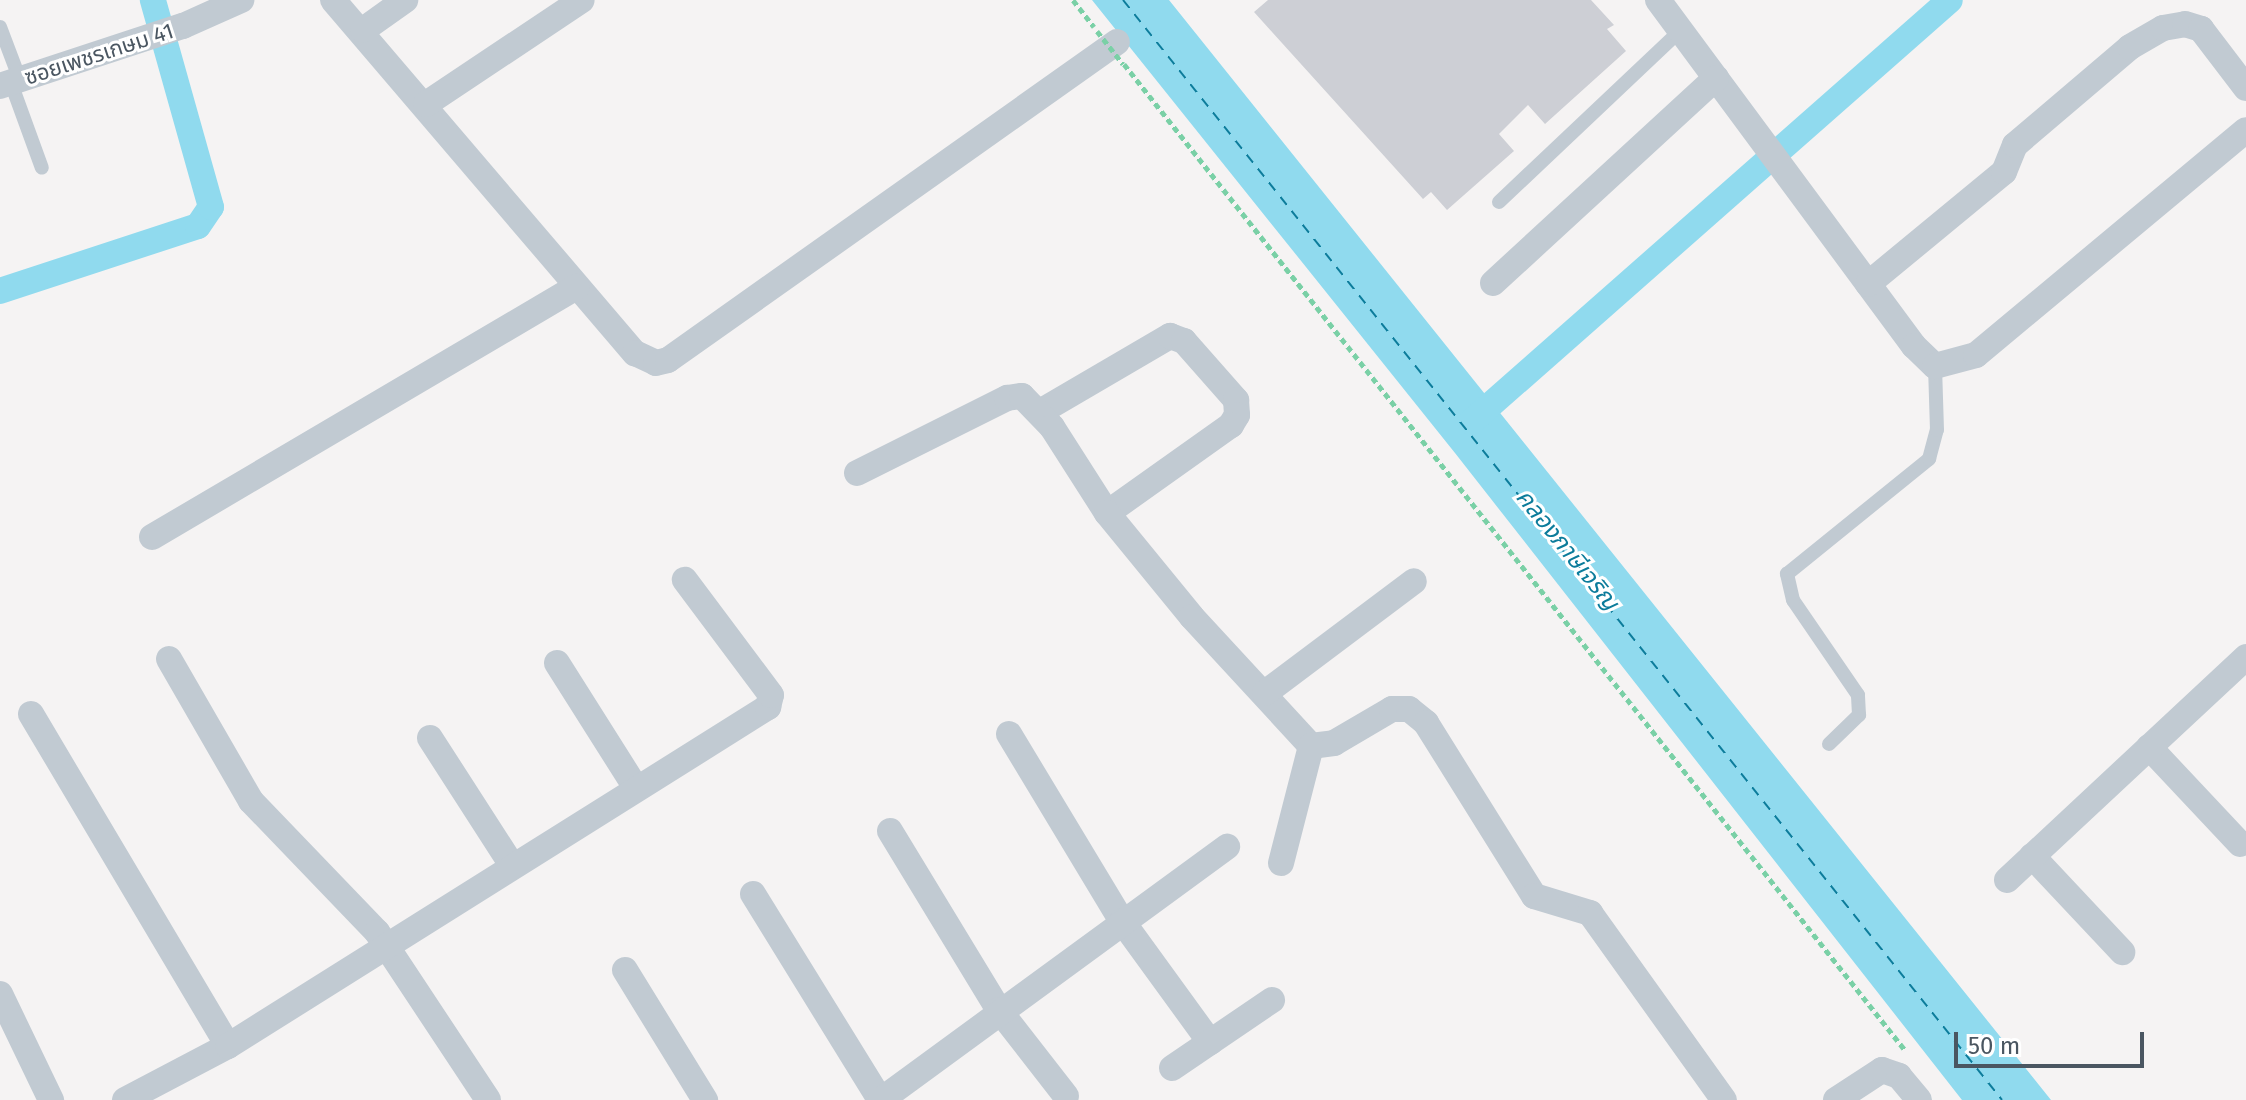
<!DOCTYPE html>
<html>
<head>
<meta charset="utf-8">
<style>
	body { margin:0 }
	#map { position:relative; width:2246px; height:1100px; overflow:hidden; background:#f5f3f3; font-family:"Fira Sans","Noto Sans Thai",sans-serif }
	div>[style] { position:absolute }
	.water>* { inset:0; background:#90daee }
	.canal>* { height:26px; margin:-13px; padding:0 13px; transform-origin:13px; border-radius:13px; background:#90daee }
	.ferry>* { height:2px; margin-top:-1px; transform-origin:0; background:repeating-linear-gradient(90deg,#0c7c9b 0 10px,transparent 0 18px) }
	.building>* { inset:0; background:#cdcfd5 }
	.path>* { height:5px; margin-top:-2.5px; transform-origin:0; background:repeating-linear-gradient(90deg,#7ad0a6 0 6px,transparent 0 10px) }
	.service>* { height:14px; margin:-7px; padding:0 7px; transform-origin:7px; border-radius:7px; background:#c1cad2 }
	.minor>* { height:26px; margin:-13px; padding:0 13px; transform-origin:13px; border-radius:13px; background:#c1cad2 }
	.path-bridge>* { height:5px; margin-top:-2.5px; transform-origin:0; background:repeating-linear-gradient(90deg,#7ad0a6 0 6px,transparent 0 10px) }
	span { translate:-50% -50%; white-space:nowrap; text-align:center; line-height:1.15; -webkit-text-stroke:6px #fff; paint-order:stroke }
	.street-label { font-size:22px; color:#4a5661 }
	.water-label { font-size:24px; color:#0c7c9b; font-style:italic }
	.scale { position:absolute; left:1954px; top:1032px; width:190px; height:36px; box-sizing:border-box; border:4px solid #4a5661; border-top:0; padding-left:10px; font-size:24px; line-height:28px; white-space:nowrap; color:#4a5661; -webkit-text-stroke:6px #fff; paint-order:stroke }
</style>
</head>
<body>
<div id="map">
	<div class="water">
		<i style="clip-path:polygon(1092px 0,1169px 0,2051px 1100px,1962px 1100px,1455px 453px)"></i>
	</div>
	<div class="canal">
		<i style="left:0;top:291px;width:208px;rotate:-18.2deg"></i>
		<i style="left:198px;top:226px;width:23px;rotate:-56deg"></i>
		<i style="left:211px;top:207px;width:215px;rotate:-105.7deg"></i>
		<i style="left:1471px;top:422px;width:638px;rotate:-41.38deg"></i>
	</div>
	<div class="ferry">
		<i style="left:1123px;top:0;width:1408px;rotate:51.37deg"></i>
	</div>
	<div class="building">
		<i style="clip-path:polygon(1268px 0,1591px 0,1614px 25px,1607px 29px,1626px 51px,1545px 124px,1528px 105px,1499px 134px,1514px 151px,1447px 210px,1431px 192px,1423px 199px,1254px 12px)"></i>
	</div>
	<div class="path">
		<i style="left:1073px;top:0;width:34px;rotate:52deg"></i>
		<i style="left:1124px;top:64px;width:1258px;rotate:51.62deg"></i>
	</div>
	<div class="service">
		<i style="left:0;top:27px;width:57px;rotate:69.3deg"></i>
		<i style="left:11px;top:83px;width:90px;rotate:70deg"></i>
		<i style="left:1499px;top:202px;width:250px;rotate:-43.4deg"></i>
		<i style="left:1829px;top:744px;width:42px;rotate:-44deg"></i>
		<i style="left:1859px;top:715px;width:20px;rotate:-93deg"></i>
		<i style="left:1858px;top:695px;width:115px;rotate:-124.4deg"></i>
		<i style="left:1793px;top:600px;width:27px;rotate:-103deg"></i>
		<i style="left:1787px;top:574px;width:183px;rotate:-39deg"></i>
		<i style="left:1929px;top:459px;width:30px;rotate:-75deg"></i>
		<i style="left:1937px;top:430px;width:64px;rotate:-91.8deg"></i>
	</div>
	<div class="minor">
		<i style="left:333px;top:0;width:465px;rotate:49.5deg"></i>
		<i style="left:635px;top:353px;width:23px;rotate:25deg"></i>
		<i style="left:656px;top:363px;width:12px;rotate:-14deg"></i>
		<i style="left:668px;top:360px;width:550px;rotate:-35.31deg"></i>
		<i style="left:1658px;top:0;width:430px;rotate:53.5deg"></i>
		<i style="left:1914px;top:346px;width:29px;rotate:44deg"></i>
		<i style="left:1935px;top:366px;width:42px;rotate:-15deg"></i>
		<i style="left:1976px;top:355px;width:351px;rotate:-39.8deg"></i>
		<i style="left:363px;top:30px;width:52px;rotate:-35.5deg"></i>
		<i style="left:0;top:86px;width:193px;rotate:-18.2deg"></i>
		<i style="left:183px;top:26px;width:64px;rotate:-24.1deg"></i>
		<i style="left:426px;top:104px;width:187px;rotate:-33.7deg"></i>
		<i style="left:1493px;top:283px;width:303px;rotate:-42.6deg"></i>
		<i style="left:1868px;top:284px;width:176px;rotate:-39.5deg"></i>
		<i style="left:2004px;top:172px;width:29px;rotate:-68deg"></i>
		<i style="left:2015px;top:145px;width:151px;rotate:-40.4deg"></i>
		<i style="left:2130px;top:47px;width:38px;rotate:-30deg"></i>
		<i style="left:2163px;top:28px;width:22px;rotate:-10deg"></i>
		<i style="left:2185px;top:24px;width:17px;rotate:17deg"></i>
		<i style="left:2201px;top:29px;width:74px;rotate:52.7deg"></i>
		<i style="left:1040px;top:412px;width:151px;rotate:-30.3deg"></i>
		<i style="left:1170px;top:336px;width:15px;rotate:20deg"></i>
		<i style="left:1184px;top:341px;width:79px;rotate:48.6deg"></i>
		<i style="left:1236px;top:400px;width:15px;rotate:86deg"></i>
		<i style="left:1237px;top:415px;width:12px;rotate:121deg"></i>
		<i style="left:1231px;top:425px;width:152px;rotate:144.6deg"></i>
		<i style="left:857px;top:473px;width:168px;rotate:-26.6deg"></i>
		<i style="left:1007px;top:398px;width:15px;rotate:-8deg"></i>
		<i style="left:1022px;top:396px;width:43px;rotate:45.9deg"></i>
		<i style="left:1052px;top:427px;width:102px;rotate:57.4deg"></i>
		<i style="left:1107px;top:513px;width:134px;rotate:50.7deg"></i>
		<i style="left:1192px;top:617px;width:176px;rotate:47.3deg"></i>
		<i style="left:1311px;top:746px;width:23px;rotate:-7deg"></i>
		<i style="left:1334px;top:743px;width:67px;rotate:-30.4deg"></i>
		<i style="left:1392px;top:709px;width:17px"></i>
		<i style="left:1409px;top:709px;width:22px;rotate:39deg"></i>
		<i style="left:1426px;top:723px;width:204px;rotate:58deg"></i>
		<i style="left:1534px;top:896px;width:59px;rotate:16.9deg"></i>
		<i style="left:1590px;top:913px;width:230px;rotate:54.4deg"></i>
		<i style="left:152px;top:537px;width:493px;rotate:-30.5deg"></i>
		<i style="left:169px;top:659px;width:164px;rotate:60deg"></i>
		<i style="left:251px;top:801px;width:182px;rotate:46.1deg"></i>
		<i style="left:377px;top:932px;width:201px;rotate:56.5deg"></i>
		<i style="left:557px;top:663px;width:148px;rotate:57.7deg"></i>
		<i style="left:1265px;top:693px;width:186px;rotate:-36.9deg"></i>
		<i style="left:31px;top:714px;width:386px;rotate:59.3deg"></i>
		<i style="left:1009px;top:734px;width:218px;rotate:58.9deg"></i>
		<i style="left:1122px;top:921px;width:150px;rotate:54deg"></i>
		<i style="left:430px;top:738px;width:151px;rotate:57.2deg"></i>
		<i style="left:2149px;top:747px;width:133px;rotate:46.8deg"></i>
		<i style="left:890px;top:831px;width:210px;rotate:58.7deg"></i>
		<i style="left:999px;top:1010px;width:109px;rotate:52.1deg"></i>
		<i style="left:2032px;top:856px;width:132px;rotate:46.8deg"></i>
		<i style="left:1281px;top:863px;width:121px;rotate:-75.6deg"></i>
		<i style="left:2007px;top:880px;width:327px;rotate:-43deg"></i>
		<i style="left:753px;top:894px;width:242px;rotate:58.3deg"></i>
		<i style="left:625px;top:970px;width:153px;rotate:58.4deg"></i>
		<i style="left:0;top:994px;width:118px;rotate:64.3deg"></i>
		<i style="left:1172px;top:1068px;width:121px;rotate:-34.2deg"></i>
		<i style="left:125px;top:1100px;width:116px;rotate:-27.7deg"></i>
		<i style="left:228px;top:1046px;width:638px;rotate:-32.12deg"></i>
		<i style="left:768px;top:707px;width:12px;rotate:-76deg"></i>
		<i style="left:771px;top:695px;width:144px;rotate:-126.8deg"></i>
		<i style="left:881px;top:1100px;width:429px;rotate:-36.2deg"></i>
		<i style="left:1836px;top:1100px;width:55px;rotate:-33.1deg"></i>
		<i style="left:1882px;top:1070px;width:18px;rotate:19deg"></i>
		<i style="left:1899px;top:1076px;width:31px;rotate:50deg"></i>
	</div>
	<div class="path-bridge">
		<i style="left:1097px;top:31px;width:42px;rotate:51.8deg"></i>
	</div>
	<div class="street-label">
		<span style="left:99px;top:54px;rotate:-18deg">ซอยเพชรเกษม 41</span>
	</div>
	<div class="water-label">
		<span style="left:1567px;top:550px;rotate:51deg">คลองภาษีเจริญ</span>
	</div>
	<div class="scale">50 m</div>
</div>
</body>
</html>
